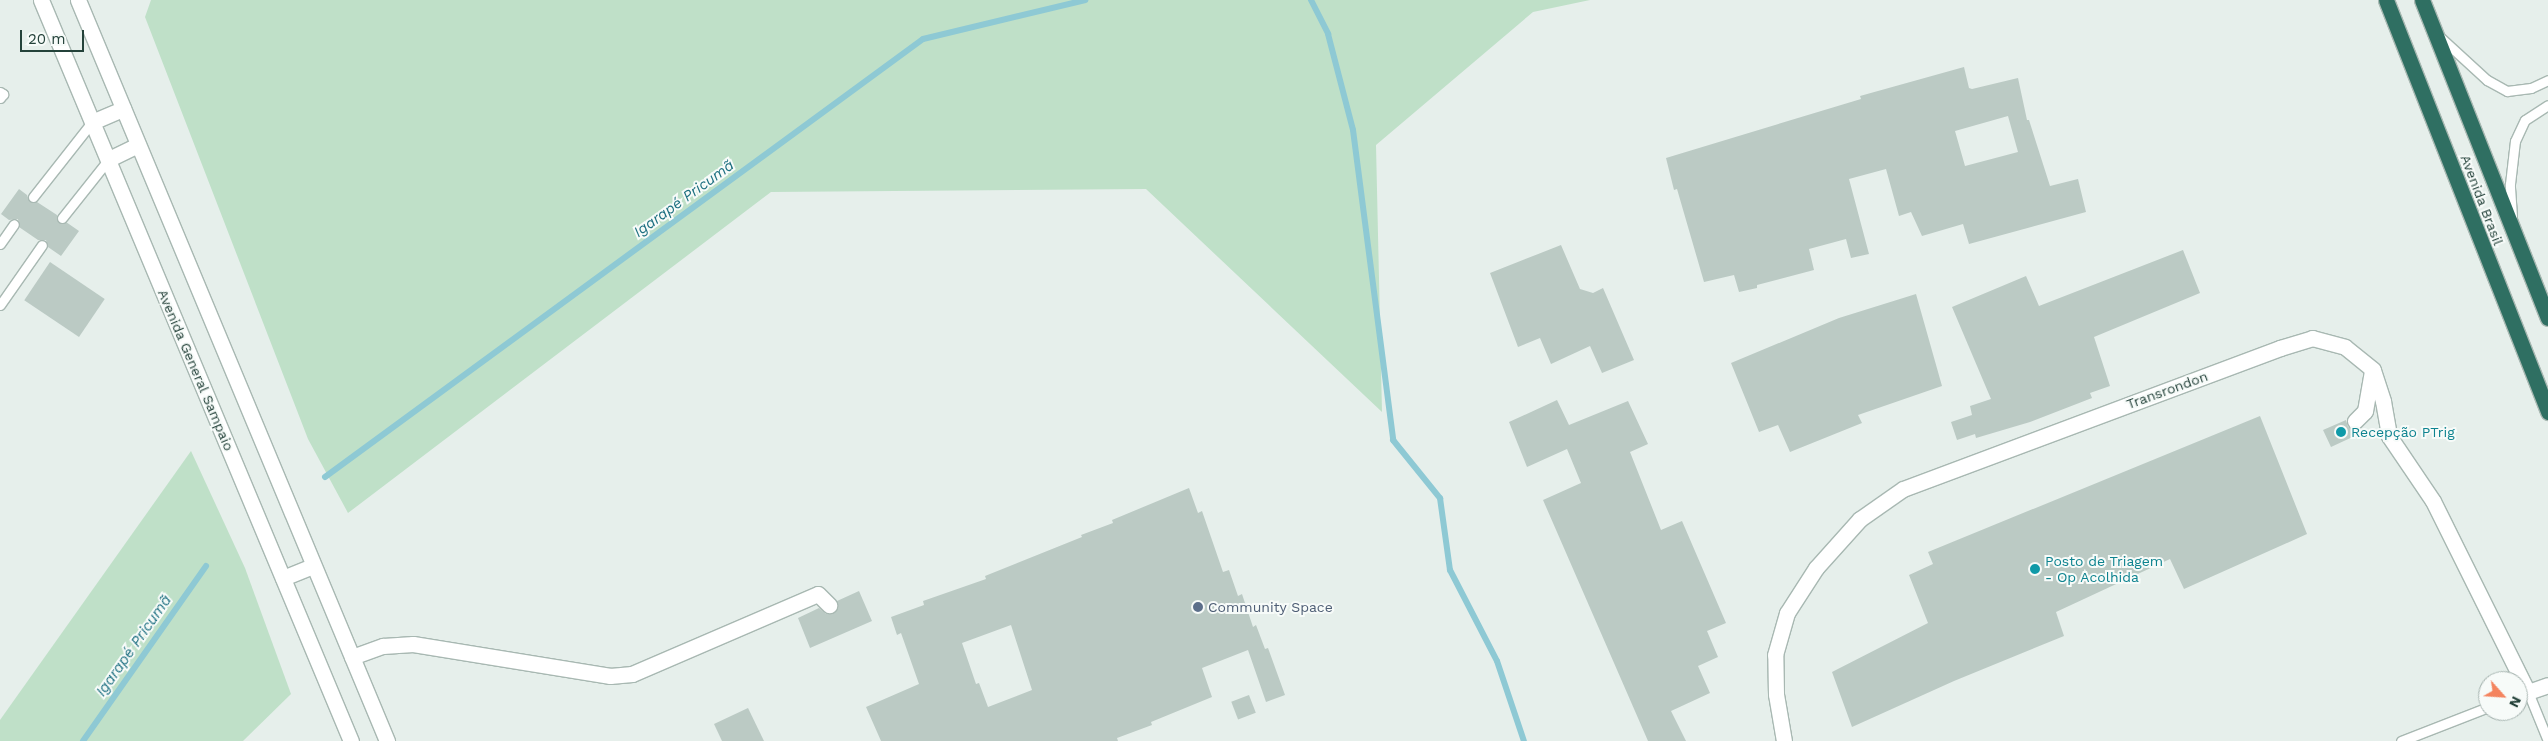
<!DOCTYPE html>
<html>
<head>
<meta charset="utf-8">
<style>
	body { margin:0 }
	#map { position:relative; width:2548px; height:741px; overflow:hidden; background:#e6efeb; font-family:"Work Sans",sans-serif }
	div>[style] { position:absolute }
	.green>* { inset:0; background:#bfe0c8 }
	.stream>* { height:6px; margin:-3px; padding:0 3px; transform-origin:3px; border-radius:3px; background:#8ec9d4 }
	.building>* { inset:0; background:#bbcac4; transform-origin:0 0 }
	.roads { filter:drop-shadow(1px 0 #a8b8b2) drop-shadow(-1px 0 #a8b8b2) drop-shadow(0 1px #a8b8b2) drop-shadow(0 -1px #a8b8b2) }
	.lane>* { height:9px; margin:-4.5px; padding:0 4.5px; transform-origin:4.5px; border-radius:4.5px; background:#fff }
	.street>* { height:15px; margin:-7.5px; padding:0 7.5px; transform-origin:7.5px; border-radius:7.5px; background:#fff }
	.secondary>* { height:15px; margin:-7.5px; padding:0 7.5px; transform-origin:7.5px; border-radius:7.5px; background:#fff }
	.highway>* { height:15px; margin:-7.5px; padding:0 7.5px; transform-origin:7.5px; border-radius:7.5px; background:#2f6f62 }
	.dots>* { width:14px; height:14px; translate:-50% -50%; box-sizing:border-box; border:2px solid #f7fbf9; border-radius:50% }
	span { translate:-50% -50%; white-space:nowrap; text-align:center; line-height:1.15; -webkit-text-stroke:4px #f7fbf9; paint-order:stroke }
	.street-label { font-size:14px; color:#24423a }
	.culture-label { font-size:14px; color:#0d838f }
	.left { translate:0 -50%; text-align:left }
	.service-label { font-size:14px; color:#4e5e75 }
	.water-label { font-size:15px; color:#1c6f80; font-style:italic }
	.north { position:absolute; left:2478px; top:671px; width:50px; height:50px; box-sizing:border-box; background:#f7fbf9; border:1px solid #a3b1ad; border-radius:50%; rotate:116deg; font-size:14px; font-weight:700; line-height:20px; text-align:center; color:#24423a }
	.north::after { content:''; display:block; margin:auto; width:18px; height:22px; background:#f4845f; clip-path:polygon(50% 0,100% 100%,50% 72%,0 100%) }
	.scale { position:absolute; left:20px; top:30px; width:64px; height:22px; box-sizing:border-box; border:2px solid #24423a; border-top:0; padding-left:6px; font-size:15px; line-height:18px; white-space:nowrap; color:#24423a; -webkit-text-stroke:4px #f7fbf9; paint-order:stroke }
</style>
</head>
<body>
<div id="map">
	<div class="green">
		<i style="clip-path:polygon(151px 0,1590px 0,1533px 12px,1376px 145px,1382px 412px,1146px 189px,771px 192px,348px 513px,308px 439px,145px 17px)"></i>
		<i style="clip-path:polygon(191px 451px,245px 568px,291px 694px,243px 741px,0 741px,0 720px)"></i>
	</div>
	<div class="stream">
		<i style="left:1311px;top:0;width:38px;rotate:63deg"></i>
		<i style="left:1328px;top:34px;width:99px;rotate:75.4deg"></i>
		<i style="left:1353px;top:130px;width:313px;rotate:82.6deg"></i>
		<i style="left:1393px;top:440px;width:75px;rotate:51deg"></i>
		<i style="left:1440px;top:498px;width:73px;rotate:82.1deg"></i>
		<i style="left:1450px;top:570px;width:102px;rotate:62.7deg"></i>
		<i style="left:1497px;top:661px;width:84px;rotate:71.4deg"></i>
		<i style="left:325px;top:477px;width:741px;rotate:-36.22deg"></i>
		<i style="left:923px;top:39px;width:167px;rotate:-13.5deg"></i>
		<i style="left:83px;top:741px;width:214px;rotate:-54.9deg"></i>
	</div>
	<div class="building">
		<i style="clip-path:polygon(evenodd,1964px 67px,1969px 88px,1972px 89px,2018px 78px,2027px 120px,2029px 120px,2050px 186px,2078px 179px,2086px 212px,1969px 244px,1963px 224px,1922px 236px,1911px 212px,1899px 216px,1886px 169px,1849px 179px,1869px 254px,1851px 258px,1846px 239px,1809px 249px,1814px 270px,1757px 285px,1757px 288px,1739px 292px,1734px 275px,1704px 282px,1677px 189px,1674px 190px,1666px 158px,1861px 99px,1860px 96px,1964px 67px,2008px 116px,2018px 152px,1965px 166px,1955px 131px,2008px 116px)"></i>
		<i style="clip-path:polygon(19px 189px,27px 195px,30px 202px,37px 202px,57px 215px,59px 223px,66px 222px,79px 231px,61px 256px,48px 247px,46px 240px,38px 240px,19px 227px,18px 219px,9px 220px,1px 214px)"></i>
		<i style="clip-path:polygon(1561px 245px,1580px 289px,1593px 293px,1603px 288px,1634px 360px,1602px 373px,1590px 346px,1551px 364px,1540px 338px,1518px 347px,1490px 273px)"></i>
		<i style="clip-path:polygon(2183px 250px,2200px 293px,2094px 337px,2110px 386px,2090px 393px,2092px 398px,2030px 422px,1976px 438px,1975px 434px,1957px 440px,1951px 422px,1972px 415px,1970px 406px,1991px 399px,1952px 307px,2026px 276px,2039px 306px)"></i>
		<i style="left:50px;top:262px;width:66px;height:46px;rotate:34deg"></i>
		<i style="clip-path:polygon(1916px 294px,1942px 386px,1858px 415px,1862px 423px,1790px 452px,1778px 425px,1759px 432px,1731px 363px,1839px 318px)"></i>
		<i style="clip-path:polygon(1557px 400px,1569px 425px,1628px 401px,1648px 444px,1630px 452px,1661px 530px,1682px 521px,1726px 623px,1707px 631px,1718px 657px,1698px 666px,1710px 693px,1671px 711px,1686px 741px,1648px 741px,1543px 500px,1581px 483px,1567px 449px,1527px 467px,1509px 422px)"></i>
		<i style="clip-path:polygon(2260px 416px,2307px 534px,2184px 589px,2170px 559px,2056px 612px,2064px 636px,1954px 681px,1852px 727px,1832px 672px,1928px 623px,1909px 575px,1933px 564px,1928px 552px)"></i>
		<i style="clip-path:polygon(2346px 420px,2348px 427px,2357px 430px,2359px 434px,2331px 447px,2323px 430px)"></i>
		<i style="clip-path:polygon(evenodd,1189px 488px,1198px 513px,1202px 511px,1223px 572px,1229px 570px,1238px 596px,1242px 594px,1253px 627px,1256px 625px,1265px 649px,1268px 648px,1285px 695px,1266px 702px,1248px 650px,1202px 668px,1212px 697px,1151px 722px,1152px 725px,1117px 738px,1118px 741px,881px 741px,866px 707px,919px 684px,901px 633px,897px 635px,891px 617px,924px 605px,923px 601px,986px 579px,985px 576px,1082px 537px,1081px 535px,1113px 523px,1112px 520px,1189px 488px,1011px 625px,1032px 690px,988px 707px,979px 683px,976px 684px,962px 643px,1011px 625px)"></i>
		<i style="clip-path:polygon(859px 591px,872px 621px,810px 648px,798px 618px,819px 608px,826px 614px,832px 614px,838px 608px,837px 601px)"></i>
		<i style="left:1249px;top:695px;width:19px;height:19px;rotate:69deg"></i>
		<i style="clip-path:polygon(748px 708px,764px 741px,722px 741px,714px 724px)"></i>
	</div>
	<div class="roads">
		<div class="lane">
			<i style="left:2440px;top:37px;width:64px;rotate:42.5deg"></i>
			<i style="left:2487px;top:80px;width:23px;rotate:29deg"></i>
			<i style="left:2507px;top:91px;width:24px;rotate:-7deg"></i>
			<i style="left:2531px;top:88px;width:19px;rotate:-25deg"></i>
			<i style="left:0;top:92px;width:4px;rotate:34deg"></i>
			<i style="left:3px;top:94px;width:5px;rotate:127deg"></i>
			<i style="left:33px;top:197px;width:95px;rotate:-51.8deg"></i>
			<i style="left:2512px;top:216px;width:32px;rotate:-94deg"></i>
			<i style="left:2510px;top:184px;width:43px;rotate:-83.4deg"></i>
			<i style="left:2515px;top:141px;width:23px;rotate:-65deg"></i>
			<i style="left:2525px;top:120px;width:27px;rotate:-33deg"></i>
			<i style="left:62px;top:218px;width:75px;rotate:-51.5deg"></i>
			<i style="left:0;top:244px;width:24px;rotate:-55deg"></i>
			<i style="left:0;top:305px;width:73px;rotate:-55deg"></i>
			<i style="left:2518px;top:696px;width:11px;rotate:-22deg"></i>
			<i style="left:2528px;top:692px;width:53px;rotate:67.8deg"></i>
			<i style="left:2401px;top:741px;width:93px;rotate:-21.3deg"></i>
		</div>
		<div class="street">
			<i style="left:2355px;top:421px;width:14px;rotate:-45deg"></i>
			<i style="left:2365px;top:411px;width:41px;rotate:-80.1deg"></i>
			<i style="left:352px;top:657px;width:33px;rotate:-20deg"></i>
			<i style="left:383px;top:646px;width:30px;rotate:-4deg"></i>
			<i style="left:413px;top:644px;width:200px;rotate:9.2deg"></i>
			<i style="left:610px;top:676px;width:22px;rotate:-5deg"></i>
			<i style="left:632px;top:674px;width:202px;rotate:-23.3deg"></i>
			<i style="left:818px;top:594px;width:16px;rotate:45deg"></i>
			<i style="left:1784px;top:741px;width:48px;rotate:-99.7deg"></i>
			<i style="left:1776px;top:694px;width:39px;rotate:-91deg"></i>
			<i style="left:1775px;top:655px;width:44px;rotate:-74.1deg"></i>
			<i style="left:1787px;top:613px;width:54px;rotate:-57.2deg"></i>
			<i style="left:1816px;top:568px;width:66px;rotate:-48.1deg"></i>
			<i style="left:1860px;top:519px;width:52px;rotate:-34.9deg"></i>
			<i style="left:1903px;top:489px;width:403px;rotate:-20.5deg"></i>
			<i style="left:2280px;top:348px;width:34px;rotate:-17deg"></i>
			<i style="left:2312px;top:338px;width:34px;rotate:15deg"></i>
			<i style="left:2345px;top:347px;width:36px;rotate:39deg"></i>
			<i style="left:2373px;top:370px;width:33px;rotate:72deg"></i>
			<i style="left:2383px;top:401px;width:36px;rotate:80deg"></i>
			<i style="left:2389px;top:436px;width:78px;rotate:55.9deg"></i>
			<i style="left:2433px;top:501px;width:213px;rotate:63.6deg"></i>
			<i style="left:2528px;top:692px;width:21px;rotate:-19deg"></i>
		</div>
		<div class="secondary">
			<i style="left:41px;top:0;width:803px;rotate:67.3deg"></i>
			<i style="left:78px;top:0;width:803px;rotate:67.36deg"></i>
			<i style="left:92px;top:122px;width:34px;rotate:-23deg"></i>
			<i style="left:109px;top:159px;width:32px;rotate:-26deg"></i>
			<i style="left:283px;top:578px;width:32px;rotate:-22deg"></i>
		</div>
		<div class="highway">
			<i style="left:2386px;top:0;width:443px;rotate:68.5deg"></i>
			<i style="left:2422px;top:0;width:342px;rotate:68.4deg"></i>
		</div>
	</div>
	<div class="dots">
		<i style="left:2341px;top:432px;background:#0f9aa8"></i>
		<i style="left:2035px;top:569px;background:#0f9aa8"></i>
		<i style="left:1198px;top:607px;background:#5c6f8a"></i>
	</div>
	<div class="street-label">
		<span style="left:2482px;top:200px;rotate:69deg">Avenida Brasil</span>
		<span style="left:196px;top:370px;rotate:67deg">Avenida General Sampaio</span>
		<span style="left:2167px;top:390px;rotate:-20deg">Transrondon</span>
	</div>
	<div class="culture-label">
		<span class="left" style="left:2351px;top:432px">Recepção PTrig</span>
		<span class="left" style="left:2045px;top:569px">Posto de Triagem<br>- Op Acolhida</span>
	</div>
	<div class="service-label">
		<span class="left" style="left:1208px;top:607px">Community Space</span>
	</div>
	<div class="water-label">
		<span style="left:684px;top:199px;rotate:-36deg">Igarapé Pricumã</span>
		<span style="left:134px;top:646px;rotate:-55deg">Igarapé Pricumã</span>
	</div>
	<div class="north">N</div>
	<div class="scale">20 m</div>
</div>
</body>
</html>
